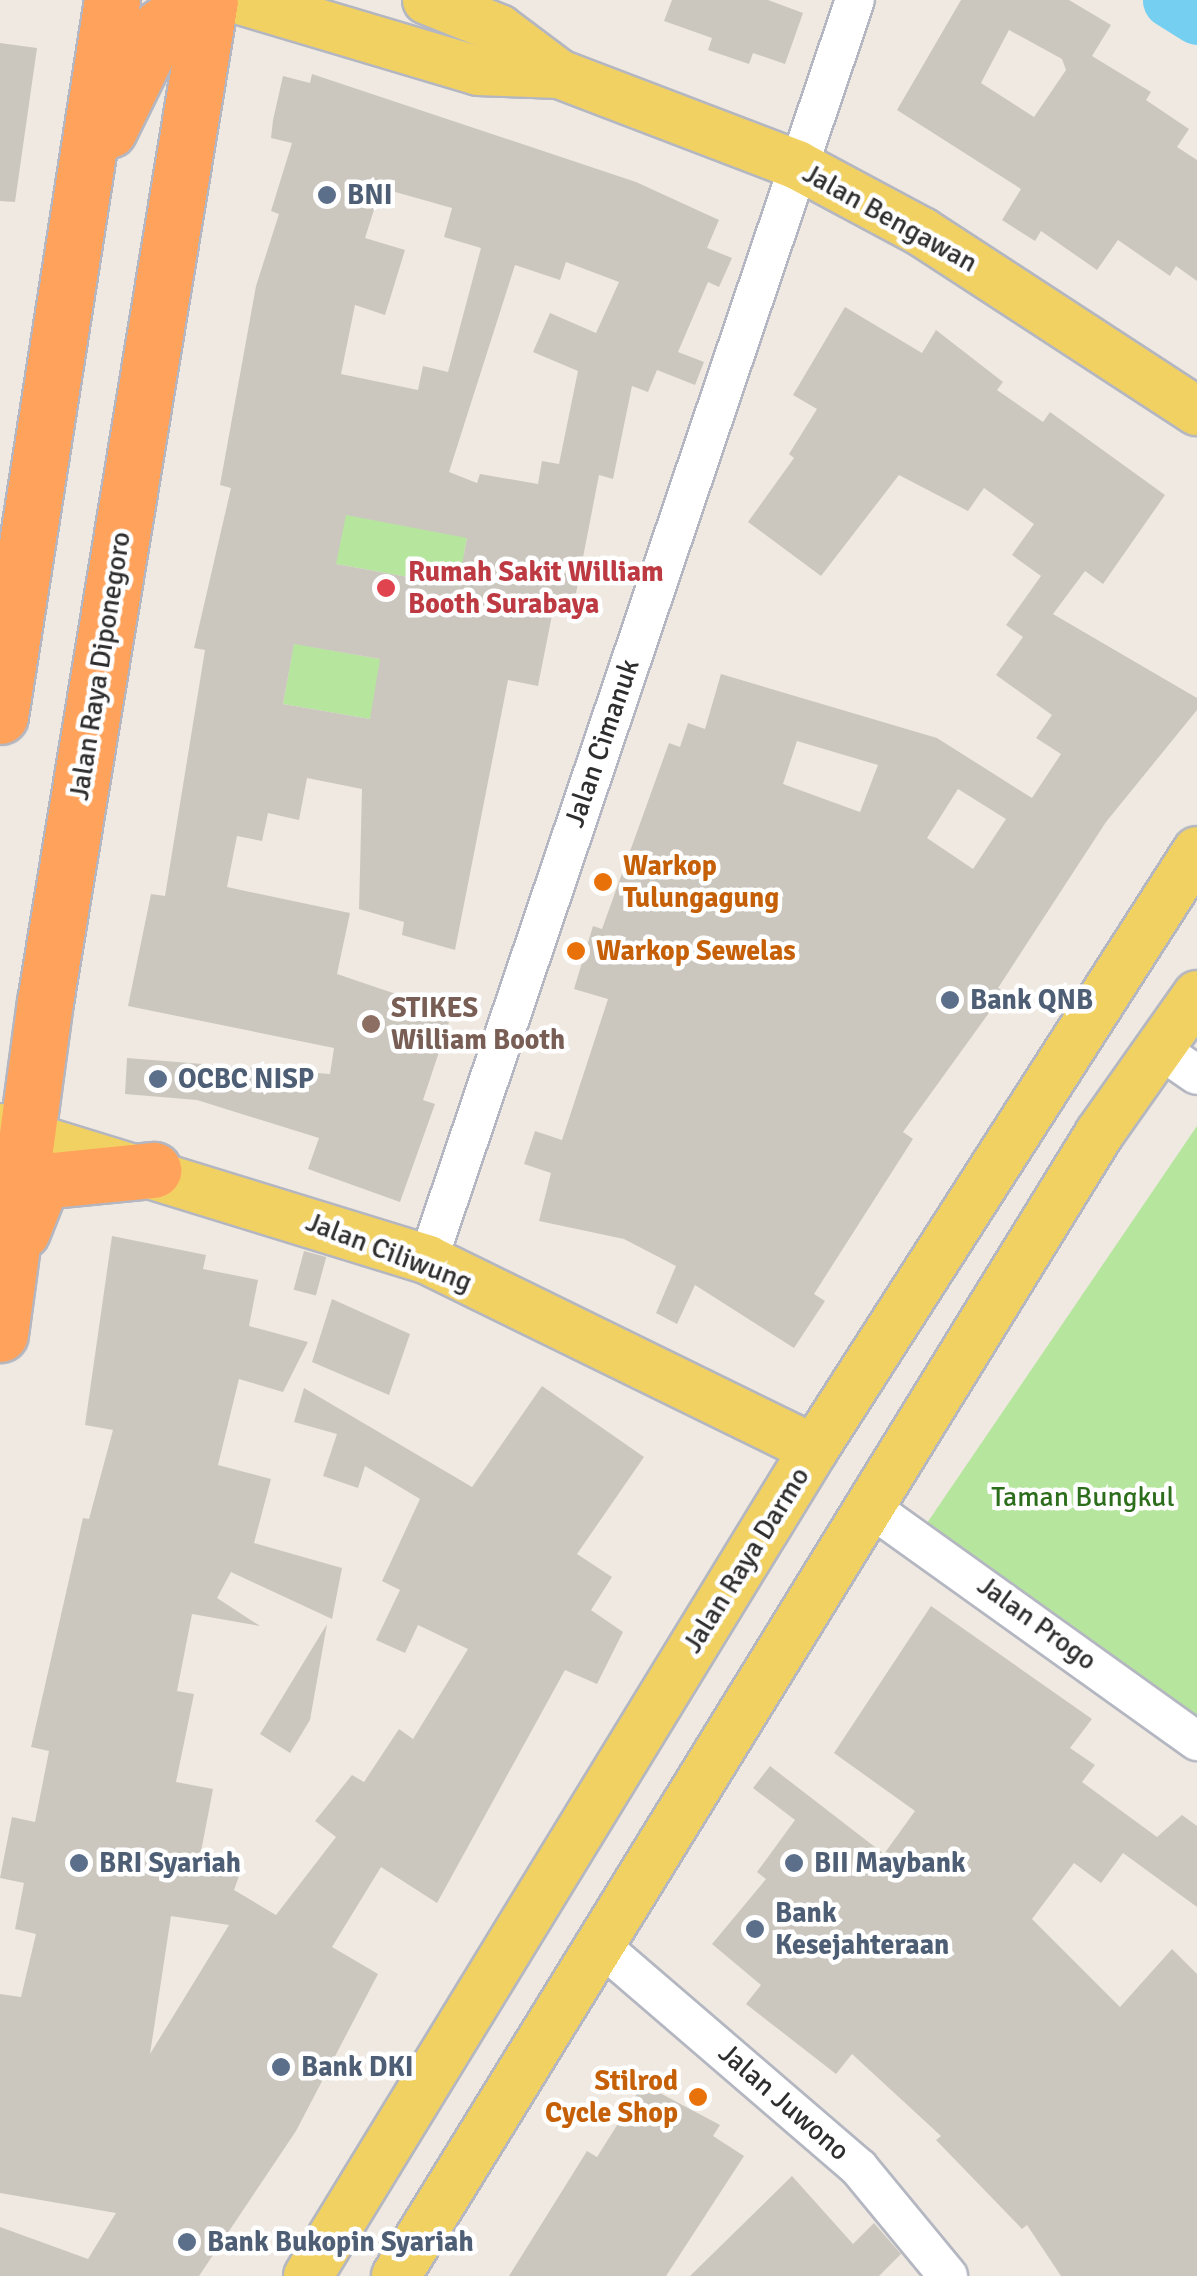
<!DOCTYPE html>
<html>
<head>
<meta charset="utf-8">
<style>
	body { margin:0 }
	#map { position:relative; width:1197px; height:2276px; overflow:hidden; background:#efe9e1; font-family:Signika,sans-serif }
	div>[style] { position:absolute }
	.green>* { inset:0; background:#b6e59e }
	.river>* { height:55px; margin:-27.5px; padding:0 27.5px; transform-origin:27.5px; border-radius:27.5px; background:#75cff0 }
	.building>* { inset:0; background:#cbc7bf; transform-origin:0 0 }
	.roads { filter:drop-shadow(2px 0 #b4b7c1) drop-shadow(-2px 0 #b4b7c1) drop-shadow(0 2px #b4b7c1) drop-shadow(0 -2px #b4b7c1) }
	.minor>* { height:38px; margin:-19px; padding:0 19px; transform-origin:19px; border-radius:19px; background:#fff }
	.major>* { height:48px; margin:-24px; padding:0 24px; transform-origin:24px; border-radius:24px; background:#f2d163 }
	.highway>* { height:55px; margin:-27.5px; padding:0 27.5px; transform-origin:27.5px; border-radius:27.5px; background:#ffa35c }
	.dots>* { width:28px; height:28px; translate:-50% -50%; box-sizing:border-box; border:5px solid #fff; border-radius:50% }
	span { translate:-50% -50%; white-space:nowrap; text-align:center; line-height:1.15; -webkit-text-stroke:9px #fff; paint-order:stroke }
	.service-label { font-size:28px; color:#4e5e75; font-weight:700 }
	.left { translate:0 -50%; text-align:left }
	.street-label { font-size:28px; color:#2e2e2e }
	.health-label { font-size:28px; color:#be3a42; font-weight:700 }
	.food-label { font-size:28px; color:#c56008; font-weight:700 }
	.right { translate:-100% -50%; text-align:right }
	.education-label { font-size:28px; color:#785e54; font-weight:700 }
	.park-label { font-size:28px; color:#2c6e1b }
</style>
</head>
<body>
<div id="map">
	<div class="green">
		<i style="clip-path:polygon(318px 510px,470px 522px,464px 554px,502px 594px,336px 564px)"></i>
		<i style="clip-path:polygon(299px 614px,313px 647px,402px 663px,370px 719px,283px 704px)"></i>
		<i style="clip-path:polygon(1197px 1126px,1197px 1723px,927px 1523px)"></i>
	</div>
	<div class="river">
		<i style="left:1170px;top:0;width:32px;rotate:32deg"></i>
	</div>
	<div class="building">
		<i style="clip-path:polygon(672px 0,768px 0,803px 13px,785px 64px,753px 53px,749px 64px,708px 50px,712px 38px,664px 21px)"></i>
		<i style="clip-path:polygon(evenodd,961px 0,1069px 0,1111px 25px,1092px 56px,1151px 92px,1146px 100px,1189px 129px,1177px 147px,1197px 160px,1197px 281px,1176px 266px,1170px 276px,1118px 240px,1097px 270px,1041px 231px,1035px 241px,1002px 220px,1021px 189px,897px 110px,961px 0,1009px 30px,1062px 59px,1066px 70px,1034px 117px,981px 83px,1009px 30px)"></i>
		<i style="clip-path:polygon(0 43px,37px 48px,15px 202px,0 201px)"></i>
		<i style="clip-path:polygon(evenodd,312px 74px,636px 182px,719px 220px,707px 248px,732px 258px,719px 287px,708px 282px,678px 352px,704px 362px,695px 385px,657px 370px,648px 392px,632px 386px,613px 479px,599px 475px,572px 614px,553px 610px,538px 686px,508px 680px,455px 950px,402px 935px,404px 922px,359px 909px,362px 789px,307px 778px,299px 820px,268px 813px,262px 841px,237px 836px,227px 887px,350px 913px,337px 974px,452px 1013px,423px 1100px,435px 1104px,400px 1202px,308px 1169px,319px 1138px,197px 1100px,125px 1094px,127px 1058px,330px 1074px,334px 1048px,128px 1006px,151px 894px,165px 896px,205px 650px,194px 648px,231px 488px,220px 485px,256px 286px,279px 214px,271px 211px,292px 143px,271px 138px,273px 120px,283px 76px,310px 83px,312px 74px,381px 188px,452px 208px,444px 237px,481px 248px,448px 372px,423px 366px,418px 390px,341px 374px,355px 305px,385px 315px,405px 250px,365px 238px,381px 188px,312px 74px,566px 262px,619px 282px,596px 333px,550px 313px,533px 352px,578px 371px,559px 464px,542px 461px,538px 484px,480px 474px,477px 483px,449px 472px,515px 265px,560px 280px,566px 262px,312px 74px,346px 515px,467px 538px,458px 586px,336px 564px,346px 515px,312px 74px,294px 644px,380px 659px,370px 719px,283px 704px,294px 644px)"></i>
		<i style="clip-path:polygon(evenodd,845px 307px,922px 353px,936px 330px,1003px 382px,997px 390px,1043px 422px,1050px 412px,1165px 495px,1103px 584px,1085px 571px,1053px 614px,1197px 698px,1197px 710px,1106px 822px,998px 988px,1004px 992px,903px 1132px,913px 1139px,814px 1294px,825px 1301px,794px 1348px,695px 1285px,677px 1324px,656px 1313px,676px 1266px,624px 1239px,539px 1221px,551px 1173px,524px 1164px,535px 1131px,562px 1140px,608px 999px,574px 989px,593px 926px,602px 929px,669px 743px,680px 747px,688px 723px,705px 729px,721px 674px,937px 738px,1032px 798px,1061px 754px,1036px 738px,1052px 715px,996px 675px,1023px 637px,1006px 625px,1041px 576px,1012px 555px,1034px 524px,984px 488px,968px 511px,899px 475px,821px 576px,748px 522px,794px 458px,789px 454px,817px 409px,793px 395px,845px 307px,797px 741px,878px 765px,860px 812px,783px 784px,797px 741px,845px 307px,958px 789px,1006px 819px,973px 869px,927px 838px,958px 789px)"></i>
		<i style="clip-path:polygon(evenodd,112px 1236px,206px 1255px,203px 1269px,258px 1280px,249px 1326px,308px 1342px,283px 1392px,239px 1379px,218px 1465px,271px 1479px,254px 1543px,342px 1568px,332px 1619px,231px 1572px,217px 1598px,260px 1626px,192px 1614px,177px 1691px,194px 1694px,176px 1782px,213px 1789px,200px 1857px,242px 1868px,234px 1890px,276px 1915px,336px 1837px,315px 1821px,352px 1775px,364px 1782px,399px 1729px,413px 1739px,468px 1649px,418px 1625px,405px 1653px,376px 1640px,400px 1590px,382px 1581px,420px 1499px,365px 1466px,358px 1488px,323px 1476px,337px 1434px,294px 1422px,304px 1388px,472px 1487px,542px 1386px,644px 1457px,577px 1554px,612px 1577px,591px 1610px,623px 1632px,597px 1684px,565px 1670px,437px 1903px,381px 1867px,332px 1947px,378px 1974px,296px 2131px,199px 2276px,0 2276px,0 2227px,88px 2259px,116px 2213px,0 2193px,0 1994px,21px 1997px,36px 1934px,15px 1929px,24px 1883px,0 1878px,12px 1817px,35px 1822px,49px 1751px,31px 1747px,83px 1518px,89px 1519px,113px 1430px,85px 1425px,112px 1236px,171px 1916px,229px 1925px,150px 2054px,171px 1916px)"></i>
		<i style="left:304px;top:1251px;width:23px;height:40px;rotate:15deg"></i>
		<i style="clip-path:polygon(332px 1299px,410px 1334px,389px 1395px,312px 1362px)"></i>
		<i style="clip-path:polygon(931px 1606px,1092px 1719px,1070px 1748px,1095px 1765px,1082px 1782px,1157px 1837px,1182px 1815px,1197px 1826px,1197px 1907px,1123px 1853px,1101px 1883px,1074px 1863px,1032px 1919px,1120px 2007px,1172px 1949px,1197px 1974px,1197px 2276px,1061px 2276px,1027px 2225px,1022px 2229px,936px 2140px,941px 2136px,852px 2054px,836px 2074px,746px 2004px,761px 1985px,712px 1944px,766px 1879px,757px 1872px,795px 1820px,753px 1788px,770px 1766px,884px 1854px,915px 1811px,834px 1753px)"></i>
		<i style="clip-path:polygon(327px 1624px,310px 1720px,290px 1753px,260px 1734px)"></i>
		<i style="clip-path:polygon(643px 2084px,720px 2125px,713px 2136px,744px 2156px,666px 2276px,509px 2276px,587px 2151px,597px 2157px)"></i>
		<i style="clip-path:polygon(792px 2176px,853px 2244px,874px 2223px,901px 2254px,879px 2276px,690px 2276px)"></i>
	</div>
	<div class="roads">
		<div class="minor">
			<i style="left:1162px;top:1051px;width:42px;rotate:34.4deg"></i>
			<i style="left:428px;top:1260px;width:1330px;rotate:-71.28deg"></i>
			<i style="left:874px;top:1510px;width:397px;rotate:35.6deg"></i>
			<i style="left:601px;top:1946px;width:340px;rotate:40.7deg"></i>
			<i style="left:859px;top:2168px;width:140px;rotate:50.5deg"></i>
		</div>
		<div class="major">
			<i style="left:240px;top:0;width:248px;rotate:16.6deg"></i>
			<i style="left:478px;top:71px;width:81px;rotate:2.1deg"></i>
			<i style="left:427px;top:0;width:78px;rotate:21.9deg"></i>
			<i style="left:499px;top:29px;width:75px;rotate:36.9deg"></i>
			<i style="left:559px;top:74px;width:255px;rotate:20.9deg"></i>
			<i style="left:797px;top:165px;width:142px;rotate:28.2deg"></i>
			<i style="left:922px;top:232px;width:328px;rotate:33.1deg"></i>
			<i style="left:0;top:1128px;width:448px;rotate:17.1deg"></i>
			<i style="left:428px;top:1260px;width:430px;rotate:26.1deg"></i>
			<i style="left:308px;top:2276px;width:970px;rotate:-58.54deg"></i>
			<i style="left:814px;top:1449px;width:710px;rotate:-57.36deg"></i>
			<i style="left:396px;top:2276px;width:1341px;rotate:-58.38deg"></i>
			<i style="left:1099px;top:1134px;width:170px;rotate:-54.8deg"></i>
		</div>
		<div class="highway">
			<i style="left:109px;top:130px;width:114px;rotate:-63.9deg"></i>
			<i style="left:159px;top:28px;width:46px;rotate:-37.1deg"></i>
			<i style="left:0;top:716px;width:725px;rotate:-81.11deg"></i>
			<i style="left:22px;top:1231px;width:54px;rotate:-68.2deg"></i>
			<i style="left:42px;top:1181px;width:112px;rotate:-5.7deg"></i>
			<i style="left:0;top:1334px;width:335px;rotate:-82.3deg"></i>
			<i style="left:45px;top:1002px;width:1015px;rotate:-80.65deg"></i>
		</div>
	</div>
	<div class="dots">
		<i style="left:327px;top:195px;background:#5c6f8a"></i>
		<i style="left:386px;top:588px;background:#e0444e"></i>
		<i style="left:603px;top:882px;background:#e8710a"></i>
		<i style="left:576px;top:951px;background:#e8710a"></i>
		<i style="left:950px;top:1000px;background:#5c6f8a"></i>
		<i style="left:371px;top:1024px;background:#8d6e63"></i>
		<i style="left:158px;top:1079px;background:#5c6f8a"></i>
		<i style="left:79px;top:1863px;background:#5c6f8a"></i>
		<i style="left:794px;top:1863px;background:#5c6f8a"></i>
		<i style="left:755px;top:1929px;background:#5c6f8a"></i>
		<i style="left:281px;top:2067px;background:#5c6f8a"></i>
		<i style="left:698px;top:2097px;background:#e8710a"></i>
		<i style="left:187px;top:2242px;background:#5c6f8a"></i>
	</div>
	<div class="service-label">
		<span class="left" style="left:347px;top:195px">BNI</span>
		<span class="left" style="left:970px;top:1000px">Bank QNB</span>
		<span class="left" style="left:178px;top:1079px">OCBC NISP</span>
		<span class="left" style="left:99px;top:1863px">BRI Syariah</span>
		<span class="left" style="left:814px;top:1863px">BII Maybank</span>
		<span class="left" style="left:775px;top:1929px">Bank<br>Kesejahteraan</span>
		<span class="left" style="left:301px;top:2067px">Bank DKI</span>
		<span class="left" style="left:207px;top:2242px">Bank Bukopin Syariah</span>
	</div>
	<div class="street-label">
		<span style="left:890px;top:218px;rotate:29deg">Jalan Bengawan</span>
		<span style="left:100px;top:666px;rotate:-81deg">Jalan Raya Diponegoro</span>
		<span style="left:602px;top:743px;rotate:-71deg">Jalan Cimanuk</span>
		<span style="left:389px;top:1252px;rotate:21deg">Jalan Ciliwung</span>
		<span style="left:746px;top:1560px;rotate:-58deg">Jalan Raya Darmo</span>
		<span style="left:1037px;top:1623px;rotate:36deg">Jalan Progo</span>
		<span style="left:784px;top:2102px;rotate:41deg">Jalan Juwono</span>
	</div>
	<div class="health-label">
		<span class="left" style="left:408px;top:588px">Rumah Sakit William<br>Booth Surabaya</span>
	</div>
	<div class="food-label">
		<span class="left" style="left:623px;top:882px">Warkop<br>Tulungagung</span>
		<span class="left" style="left:596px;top:951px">Warkop Sewelas</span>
		<span class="right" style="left:678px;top:2097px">Stilrod<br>Cycle Shop</span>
	</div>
	<div class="education-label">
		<span class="left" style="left:391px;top:1024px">STIKES<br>William Booth</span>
	</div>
	<div class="park-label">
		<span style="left:1083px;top:1497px">Taman Bungkul</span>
	</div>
</div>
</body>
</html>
